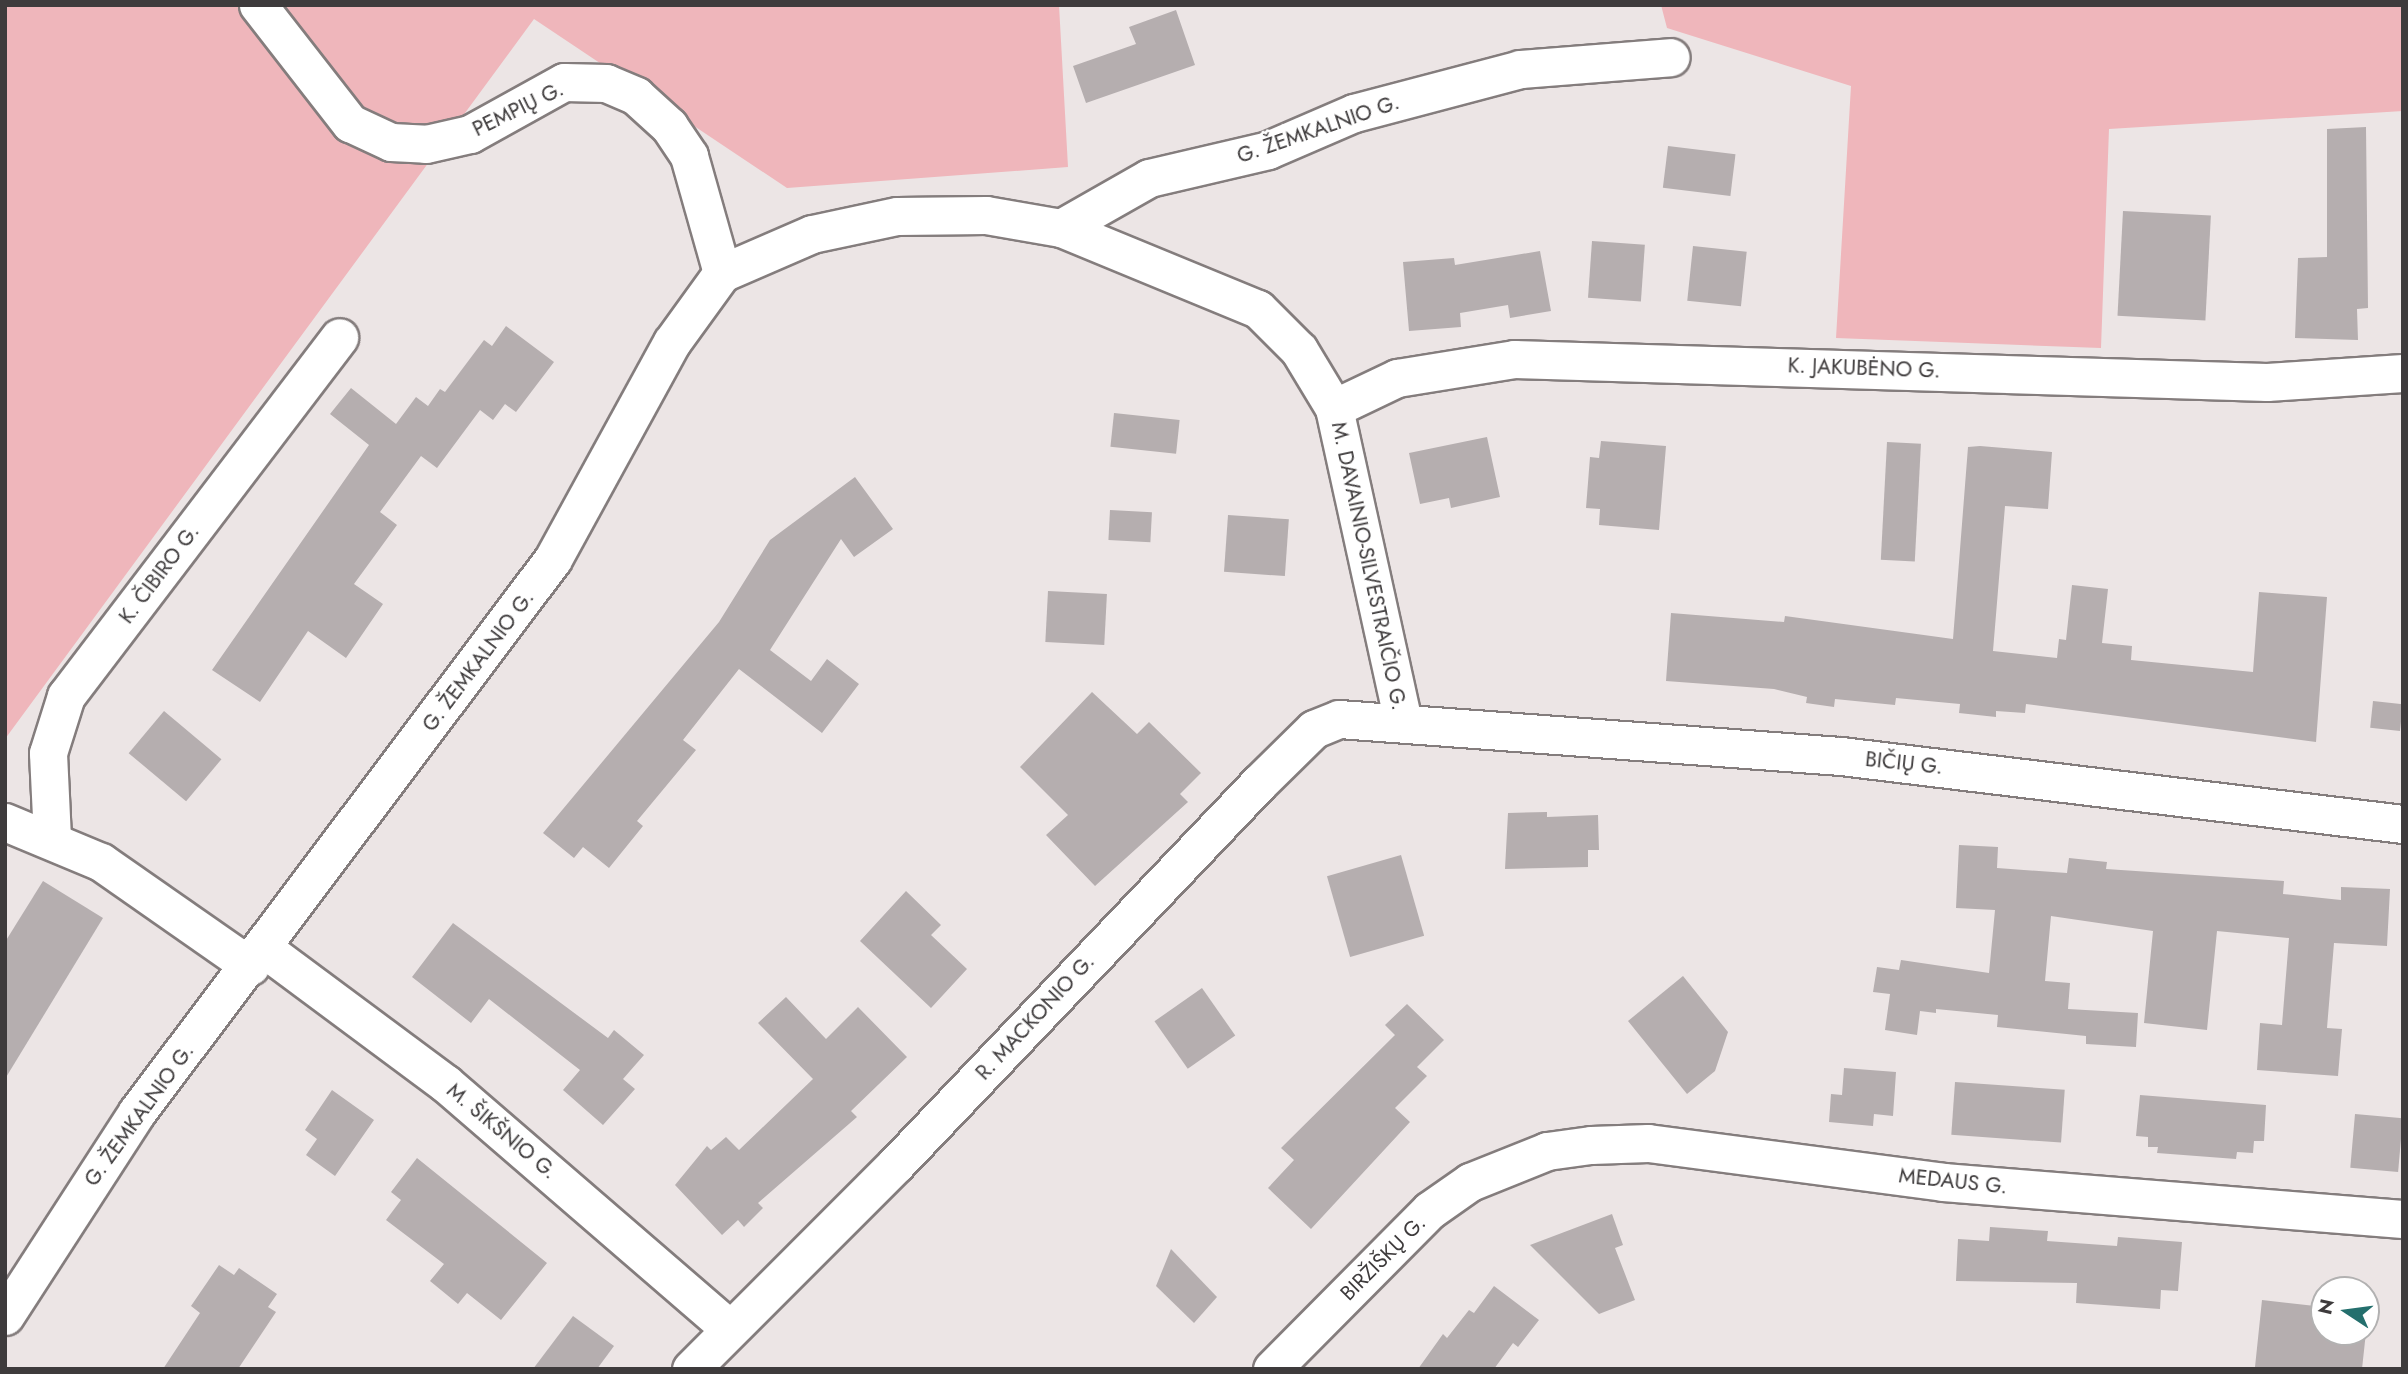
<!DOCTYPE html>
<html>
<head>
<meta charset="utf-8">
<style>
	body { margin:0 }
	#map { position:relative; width:2408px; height:1374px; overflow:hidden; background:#ece5e5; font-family:Jost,sans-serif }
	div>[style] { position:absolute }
	.green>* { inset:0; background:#efb6bb }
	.building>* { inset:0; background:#b5aeaf; transform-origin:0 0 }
	.roads { filter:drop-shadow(2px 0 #847d7d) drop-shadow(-2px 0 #847d7d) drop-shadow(0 2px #847d7d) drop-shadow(0 -2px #847d7d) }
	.minor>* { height:37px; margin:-18.5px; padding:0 18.5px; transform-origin:18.5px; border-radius:18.5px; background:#fff }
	span { translate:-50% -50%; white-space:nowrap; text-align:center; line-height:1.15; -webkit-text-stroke:5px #fff; paint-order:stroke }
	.street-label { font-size:21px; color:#3e3b3c }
	.frame { position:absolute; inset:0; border:7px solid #3e3b3c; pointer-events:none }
	.north { position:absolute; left:2310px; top:1276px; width:70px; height:70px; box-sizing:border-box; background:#fff; border:2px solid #b2b1b1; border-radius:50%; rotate:283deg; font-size:19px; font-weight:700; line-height:28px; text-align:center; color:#3e3b3c }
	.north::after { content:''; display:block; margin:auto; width:24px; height:32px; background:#246f6d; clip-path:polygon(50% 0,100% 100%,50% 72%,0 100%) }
</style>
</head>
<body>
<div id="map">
	<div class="green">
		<i style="clip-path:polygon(5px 5px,1059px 5px,1068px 167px,787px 188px,534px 19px,5px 739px)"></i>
		<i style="clip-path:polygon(1661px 5px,2403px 5px,2403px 111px,2109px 129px,2101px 348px,1836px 338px,1851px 86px,1667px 28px)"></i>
	</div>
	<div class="building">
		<i style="clip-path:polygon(1176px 10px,1195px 65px,1086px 103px,1073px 66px,1136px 44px,1129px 27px)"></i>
		<i style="clip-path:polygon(2366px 127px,2368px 308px,2357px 309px,2358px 340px,2295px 338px,2298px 258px,2327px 257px,2327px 129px)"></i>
		<i style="left:1668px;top:146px;width:68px;height:42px;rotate:7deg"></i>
		<i style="left:2123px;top:211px;width:88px;height:105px;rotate:3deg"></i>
		<i style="left:1592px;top:241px;width:53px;height:57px;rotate:4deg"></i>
		<i style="left:1693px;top:246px;width:54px;height:55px;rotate:6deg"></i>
		<i style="clip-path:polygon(1540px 251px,1551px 311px,1510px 318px,1508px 305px,1460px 313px,1461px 327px,1409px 331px,1403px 262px,1454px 258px,1455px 265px)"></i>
		<i style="clip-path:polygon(506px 326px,554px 362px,516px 412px,505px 404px,493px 420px,480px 410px,437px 468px,421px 456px,380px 512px,397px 525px,354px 584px,383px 604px,346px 658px,308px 631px,260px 702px,212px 670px,369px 445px,330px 414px,351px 388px,396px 424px,416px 397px,428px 406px,440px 389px,445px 392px,484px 340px,492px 346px)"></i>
		<i style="left:1114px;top:413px;width:66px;height:34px;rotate:6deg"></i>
		<i style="clip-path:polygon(1487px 437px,1500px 497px,1451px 508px,1449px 498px,1420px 504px,1409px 453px)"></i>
		<i style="clip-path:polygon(1601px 441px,1666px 446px,1659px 530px,1599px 525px,1600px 509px,1586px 508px,1590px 457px,1599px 458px)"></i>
		<i style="left:1887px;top:442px;width:34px;height:118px;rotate:3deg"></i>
		<i style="clip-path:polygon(1980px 446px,2052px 452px,2048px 509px,2005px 506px,1993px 651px,2057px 658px,2059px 639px,2066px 640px,2072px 585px,2108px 589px,2102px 643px,2132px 646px,2131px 660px,2253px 672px,2259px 592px,2327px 597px,2316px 742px,2026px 704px,2025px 713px,1996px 711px,1996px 717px,1959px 713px,1960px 704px,1896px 698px,1895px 705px,1835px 699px,1834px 707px,1806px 703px,1807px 697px,1774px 689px,1666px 681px,1671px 613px,1784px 622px,1785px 616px,1953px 639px,1968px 447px)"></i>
		<i style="clip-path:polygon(855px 477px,893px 529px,854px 557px,841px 539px,770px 650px,811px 681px,827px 659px,859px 684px,822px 733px,739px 669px,683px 740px,696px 750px,637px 821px,643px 826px,609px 868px,583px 847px,574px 858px,543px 833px,719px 622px,770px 540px)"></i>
		<i style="left:1110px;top:510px;width:42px;height:30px;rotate:3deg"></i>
		<i style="left:1228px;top:515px;width:61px;height:57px;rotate:4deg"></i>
		<i style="left:1048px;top:591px;width:59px;height:51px;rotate:3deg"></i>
		<i style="clip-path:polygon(1092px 692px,1137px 734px,1149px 722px,1201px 773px,1180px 794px,1188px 802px,1095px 886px,1046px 835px,1068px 815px,1020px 767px)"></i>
		<i style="left:2373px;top:701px;width:30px;height:27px;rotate:6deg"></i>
		<i style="left:164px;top:711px;width:75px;height:55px;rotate:40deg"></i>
		<i style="clip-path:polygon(1547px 812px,1547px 817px,1598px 815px,1599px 850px,1588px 850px,1588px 867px,1505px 869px,1508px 813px)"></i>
		<i style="clip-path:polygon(1959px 845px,1998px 847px,1997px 868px,2067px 873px,2069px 858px,2107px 862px,2106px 869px,2284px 881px,2283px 894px,2341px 900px,2341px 887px,2390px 889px,2387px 946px,2334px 943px,2327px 1028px,2342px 1029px,2338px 1076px,2257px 1070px,2260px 1023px,2282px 1025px,2289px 938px,2217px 931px,2207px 1030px,2144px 1023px,2153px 931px,2051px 916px,2045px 981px,2070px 983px,2068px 1009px,2138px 1013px,2136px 1047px,2086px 1044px,2086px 1036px,1997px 1027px,1998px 1015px,1936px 1009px,1936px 1013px,1920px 1011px,1917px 1035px,1885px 1030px,1890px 994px,1873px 992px,1877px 967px,1899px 970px,1901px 960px,1989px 973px,1995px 910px,1956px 908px)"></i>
		<i style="left:1401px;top:855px;width:84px;height:77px;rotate:74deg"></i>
		<i style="clip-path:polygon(43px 881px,103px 918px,5px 1079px,5px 942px)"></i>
		<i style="clip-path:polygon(906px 891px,941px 925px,931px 935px,967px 969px,931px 1008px,860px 941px)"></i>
		<i style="clip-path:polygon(453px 923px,608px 1038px,614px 1030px,644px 1055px,623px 1079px,635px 1089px,603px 1125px,563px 1090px,580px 1070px,489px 999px,471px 1023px,412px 977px)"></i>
		<i style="clip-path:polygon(1683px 976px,1728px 1032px,1715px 1071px,1687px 1094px,1628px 1021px)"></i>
		<i style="left:1202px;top:988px;width:58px;height:58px;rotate:55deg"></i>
		<i style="clip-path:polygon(786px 997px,826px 1039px,858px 1007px,907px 1057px,851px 1111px,857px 1117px,758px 1203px,763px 1208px,744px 1227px,738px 1220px,722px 1235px,675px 1185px,707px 1146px,711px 1150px,726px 1137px,739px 1150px,813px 1079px,758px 1023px)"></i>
		<i style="clip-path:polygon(1407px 1004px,1444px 1040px,1417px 1067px,1427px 1076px,1395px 1108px,1410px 1122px,1311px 1229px,1268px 1188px,1294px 1160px,1281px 1148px,1395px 1035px,1385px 1025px)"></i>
		<i style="clip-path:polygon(1844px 1068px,1896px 1072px,1893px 1116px,1874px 1114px,1873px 1126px,1829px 1122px,1831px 1094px,1842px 1095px)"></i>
		<i style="left:1955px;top:1082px;width:110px;height:53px;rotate:4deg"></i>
		<i style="clip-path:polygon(332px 1090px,374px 1120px,335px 1176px,306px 1155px,317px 1139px,305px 1130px)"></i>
		<i style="clip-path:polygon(2140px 1095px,2266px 1105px,2264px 1141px,2254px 1141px,2253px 1153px,2237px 1152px,2236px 1159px,2157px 1153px,2158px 1147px,2148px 1147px,2148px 1137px,2136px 1136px)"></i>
		<i style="left:2355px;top:1114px;width:48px;height:54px;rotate:5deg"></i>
		<i style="clip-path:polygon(417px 1158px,547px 1263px,501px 1320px,467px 1293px,458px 1304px,430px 1281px,444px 1264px,386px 1220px,401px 1200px,391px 1192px)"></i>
		<i style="clip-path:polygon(1612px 1214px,1623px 1245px,1615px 1248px,1635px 1300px,1599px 1314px,1530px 1245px)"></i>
		<i style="clip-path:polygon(1990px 1227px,2048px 1231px,2047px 1241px,2117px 1246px,2118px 1237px,2182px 1242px,2178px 1291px,2161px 1290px,2160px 1309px,2076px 1303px,2077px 1283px,1956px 1281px,1958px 1239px,1989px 1241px)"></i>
		<i style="clip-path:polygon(1171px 1249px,1217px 1297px,1194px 1323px,1156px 1286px)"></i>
		<i style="clip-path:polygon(219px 1265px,234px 1275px,239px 1268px,277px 1294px,268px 1307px,276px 1312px,238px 1369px,163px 1369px,200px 1313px,191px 1306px)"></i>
		<i style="clip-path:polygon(1494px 1286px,1539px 1320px,1518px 1347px,1513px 1343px,1494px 1369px,1418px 1369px,1443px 1334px,1447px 1338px,1469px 1310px,1474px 1313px)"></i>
		<i style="clip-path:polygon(2262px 1300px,2324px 1307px,2324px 1332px,2366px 1332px,2362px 1369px,2255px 1367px)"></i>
		<i style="clip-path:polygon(573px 1316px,614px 1346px,597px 1369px,533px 1369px)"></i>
	</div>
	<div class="roads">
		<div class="minor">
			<i style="left:258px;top:5px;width:150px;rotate:52.1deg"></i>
			<i style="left:350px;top:123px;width:45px;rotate:24.9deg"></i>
			<i style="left:391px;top:142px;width:35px;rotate:3deg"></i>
			<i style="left:426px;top:144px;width:45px;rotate:-12.8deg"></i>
			<i style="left:470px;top:134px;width:107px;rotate:-29deg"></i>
			<i style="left:564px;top:82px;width:42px;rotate:1.4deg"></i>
			<i style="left:606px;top:83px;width:33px;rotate:23deg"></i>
			<i style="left:636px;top:96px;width:45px;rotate:42.3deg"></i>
			<i style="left:669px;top:126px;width:36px;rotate:56deg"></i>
			<i style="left:689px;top:156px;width:122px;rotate:74.2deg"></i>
			<i style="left:1061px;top:228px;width:101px;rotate:-29.6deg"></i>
			<i style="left:1149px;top:178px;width:122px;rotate:-13.2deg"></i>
			<i style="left:1268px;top:150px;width:94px;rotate:-23.3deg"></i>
			<i style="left:1354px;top:113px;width:172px;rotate:-14.8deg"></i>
			<i style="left:1520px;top:69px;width:151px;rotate:-4.5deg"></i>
			<i style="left:1334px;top:408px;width:70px;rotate:-25.5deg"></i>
			<i style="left:1397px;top:378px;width:119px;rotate:-9.2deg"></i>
			<i style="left:1514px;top:359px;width:753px;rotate:1.75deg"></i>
			<i style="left:2267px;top:382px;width:136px;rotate:-3.8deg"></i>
			<i style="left:5px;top:822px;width:104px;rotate:22.6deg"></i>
			<i style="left:101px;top:862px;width:182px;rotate:34.9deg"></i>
			<i style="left:52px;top:838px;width:85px;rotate:-92.7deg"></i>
			<i style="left:48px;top:753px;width:60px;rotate:-72.5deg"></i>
			<i style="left:66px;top:696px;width:451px;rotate:-52.7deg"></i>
			<i style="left:263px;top:948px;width:227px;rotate:36.6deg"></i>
			<i style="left:445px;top:1083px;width:376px;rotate:40.8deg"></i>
			<i style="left:5px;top:1316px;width:243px;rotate:-57.1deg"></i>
			<i style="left:137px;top:1112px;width:692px;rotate:-53.05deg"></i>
			<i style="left:553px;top:559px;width:247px;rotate:-61.3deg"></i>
			<i style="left:672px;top:342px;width:85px;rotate:-54.1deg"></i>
			<i style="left:722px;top:273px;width:98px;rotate:-23.4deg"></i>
			<i style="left:812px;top:234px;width:87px;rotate:-12deg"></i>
			<i style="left:897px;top:216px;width:89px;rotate:-0.6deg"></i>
			<i style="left:986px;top:215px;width:76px;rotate:9.8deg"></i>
			<i style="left:1061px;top:228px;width:213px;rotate:22.4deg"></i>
			<i style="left:1258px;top:309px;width:58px;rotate:45deg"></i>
			<i style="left:1299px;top:350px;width:68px;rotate:58.9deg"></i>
			<i style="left:1334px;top:408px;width:322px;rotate:77.6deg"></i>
			<i style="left:691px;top:1369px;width:290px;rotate:-45deg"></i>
			<i style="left:896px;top:1164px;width:526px;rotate:-46.39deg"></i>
			<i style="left:1259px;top:783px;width:77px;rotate:-44.5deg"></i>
			<i style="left:1314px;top:729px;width:27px;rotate:-22deg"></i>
			<i style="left:1339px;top:719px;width:503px;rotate:4.22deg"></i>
			<i style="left:1841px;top:756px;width:566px;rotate:6.9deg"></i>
			<i style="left:1272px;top:1369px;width:224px;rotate:-45.2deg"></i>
			<i style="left:1430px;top:1210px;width:49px;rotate:-35deg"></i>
			<i style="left:1470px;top:1182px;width:83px;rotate:-21.9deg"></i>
			<i style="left:1547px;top:1151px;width:44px;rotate:-7.8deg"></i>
			<i style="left:1591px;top:1145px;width:57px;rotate:-2deg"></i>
			<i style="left:1648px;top:1143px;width:298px;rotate:7.5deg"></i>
			<i style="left:1943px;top:1182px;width:461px;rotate:4.6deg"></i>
		</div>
	</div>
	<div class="street-label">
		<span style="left:518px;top:109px;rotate:-26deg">PEMPIŲ G.</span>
		<span style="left:1318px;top:129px;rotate:-19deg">G. ŽEMKALNIO G.</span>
		<span style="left:1864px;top:368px;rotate:2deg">K. JAKUBĖNO G.</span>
		<span style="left:1369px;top:566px;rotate:78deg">M. DAVAINIO-SILVESTRAIČIO G.</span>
		<span style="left:159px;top:574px;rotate:-53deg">K. ČIBIRO G.</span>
		<span style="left:478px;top:661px;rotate:-53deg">G. ŽEMKALNIO G.</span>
		<span style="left:1904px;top:763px;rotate:6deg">BIČIŲ G.</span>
		<span style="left:1035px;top:1017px;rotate:-47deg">R. MACKONIO G.</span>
		<span style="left:139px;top:1115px;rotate:-54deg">G. ŽEMKALNIO G.</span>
		<span style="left:502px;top:1131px;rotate:40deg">M. ŠIKŠNIO G.</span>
		<span style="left:1953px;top:1181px;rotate:6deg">MEDAUS G.</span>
		<span style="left:1383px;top:1258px;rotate:-45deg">BIRŽIŠKŲ G.</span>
	</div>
	<div class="frame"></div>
	<div class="north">N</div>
</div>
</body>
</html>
